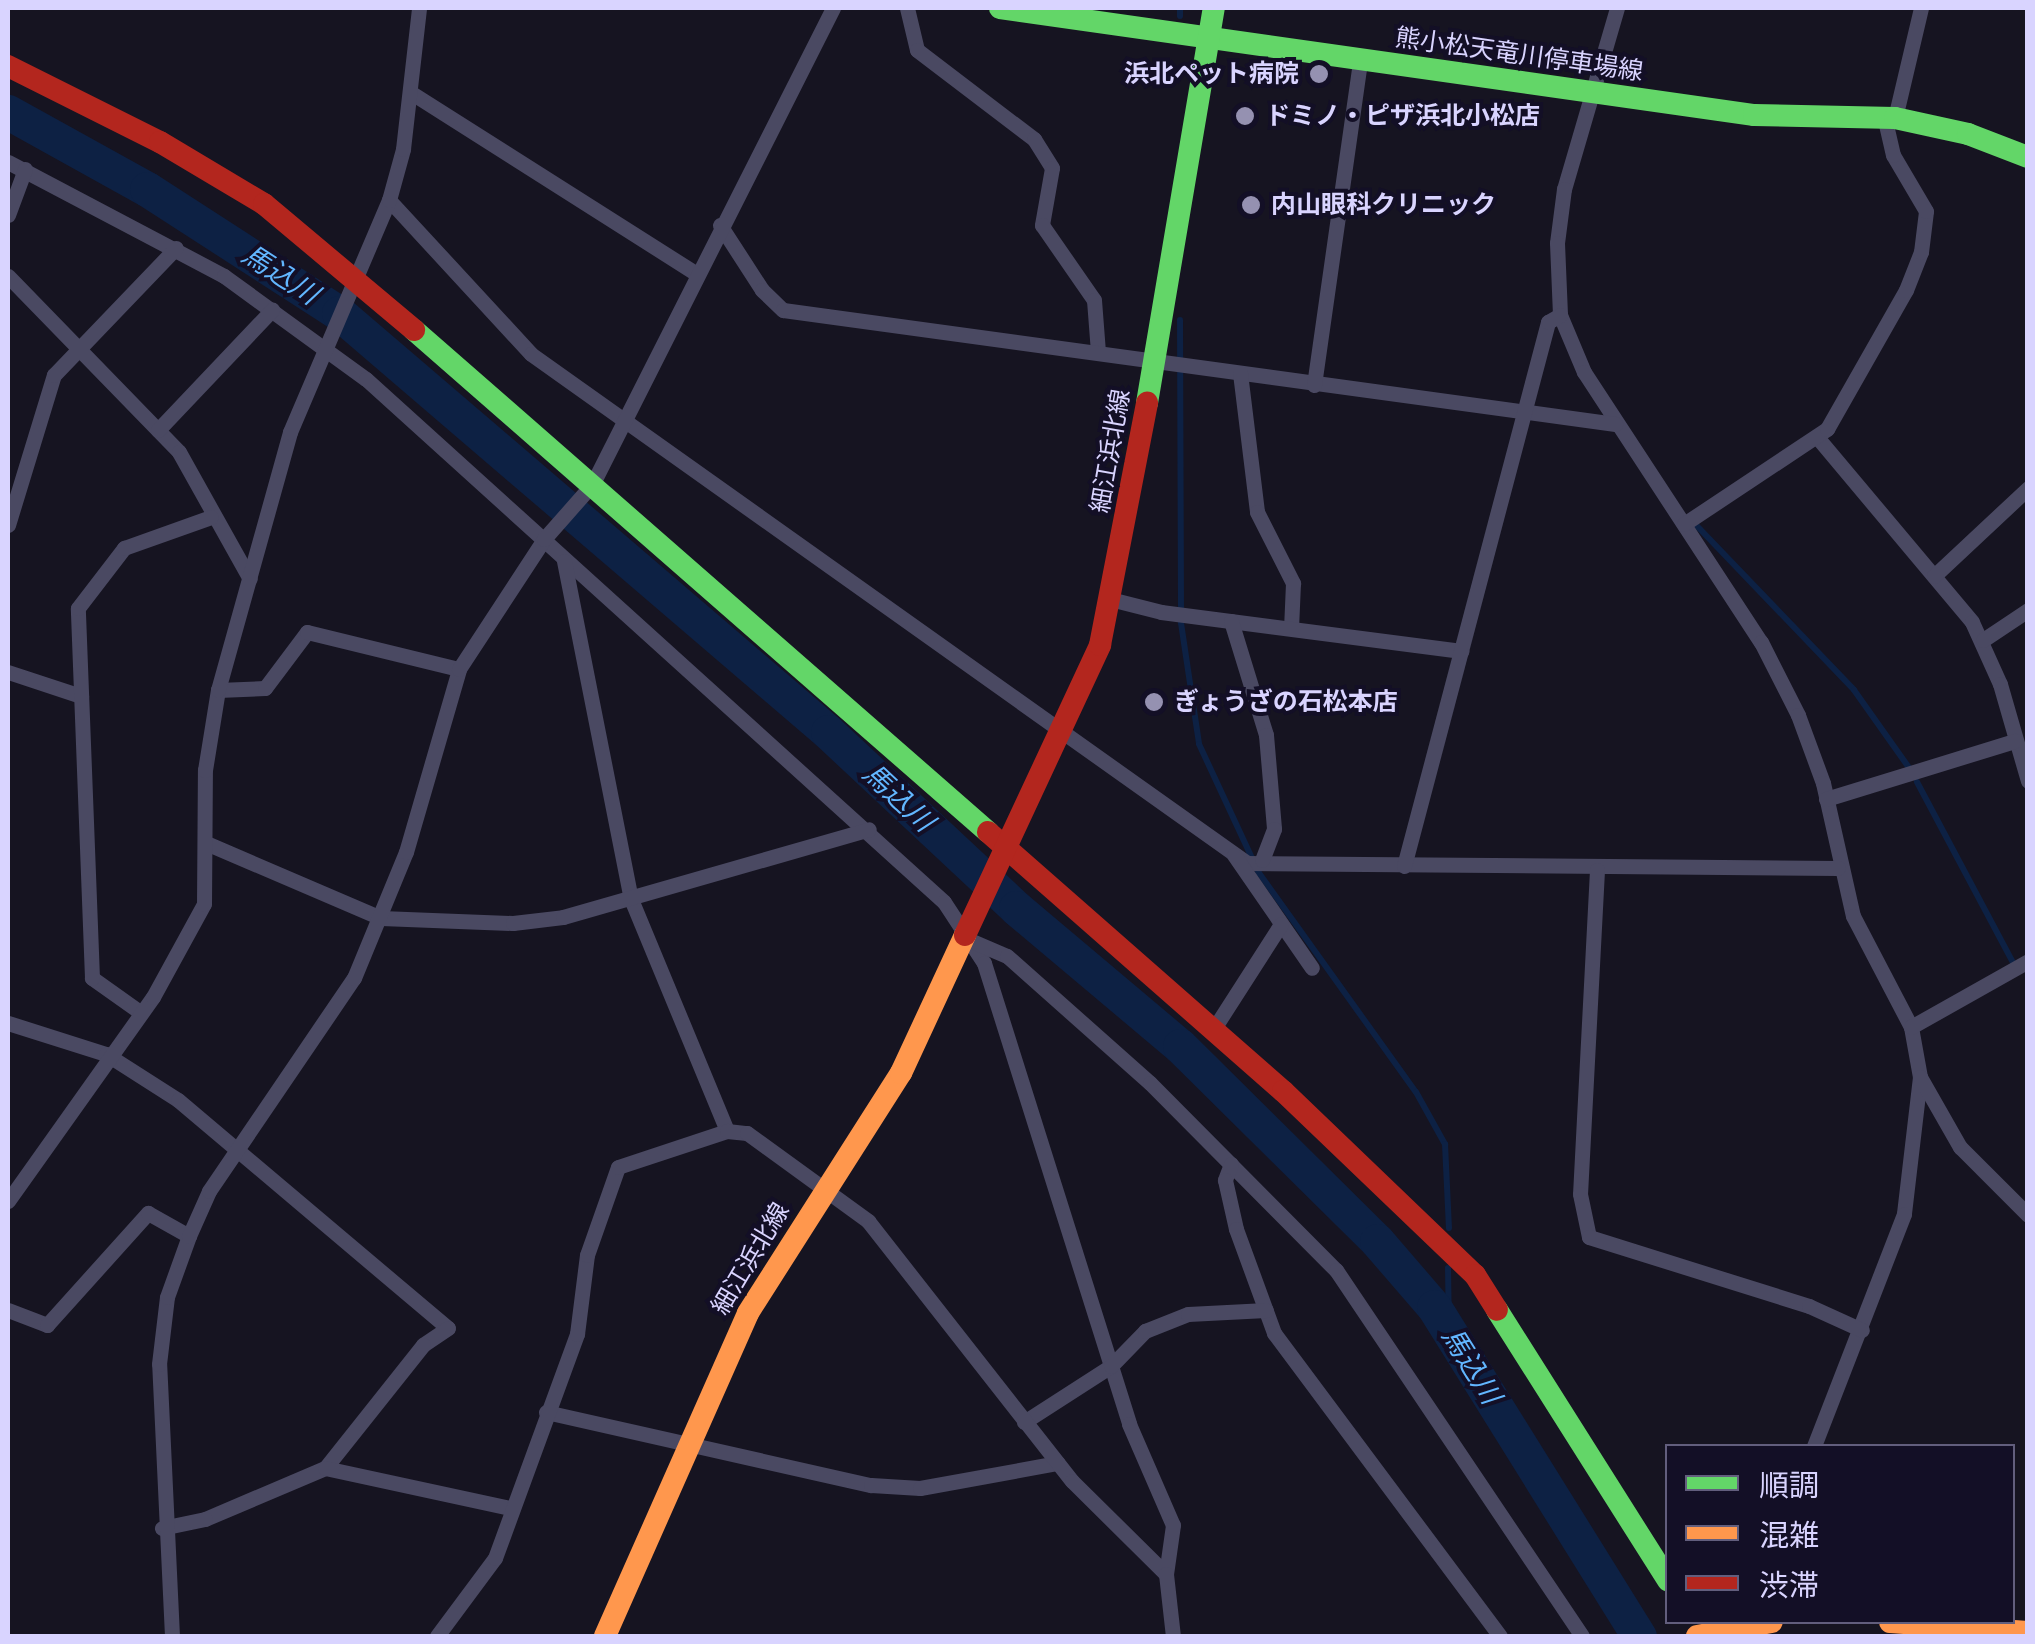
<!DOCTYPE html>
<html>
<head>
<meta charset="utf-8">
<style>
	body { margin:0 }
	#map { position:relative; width:2035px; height:1644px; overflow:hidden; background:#161421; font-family:Roboto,"Noto Sans JP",sans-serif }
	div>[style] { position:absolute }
	.stream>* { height:6px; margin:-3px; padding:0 3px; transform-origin:3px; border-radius:3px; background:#0d2144 }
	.river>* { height:35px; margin:-17.5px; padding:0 17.5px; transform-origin:17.5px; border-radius:17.5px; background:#0d2144 }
	.street>* { height:15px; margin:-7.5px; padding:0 7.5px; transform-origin:7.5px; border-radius:7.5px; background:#4a4962 }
	.fast>* { height:22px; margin:-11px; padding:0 11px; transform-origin:11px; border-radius:11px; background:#63d668 }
	.slow>* { height:22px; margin:-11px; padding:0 11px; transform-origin:11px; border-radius:11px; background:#ff974d }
	.jam>* { height:22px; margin:-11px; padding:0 11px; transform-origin:11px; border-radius:11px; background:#b3261e }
	.dots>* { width:28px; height:28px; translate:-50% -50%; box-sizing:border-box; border:5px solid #130f26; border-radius:50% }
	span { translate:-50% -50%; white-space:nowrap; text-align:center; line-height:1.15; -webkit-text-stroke:8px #130f26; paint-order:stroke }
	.street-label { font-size:25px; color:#d9d4ff }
	.poi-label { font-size:25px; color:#d9d4ff; font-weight:700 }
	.right { translate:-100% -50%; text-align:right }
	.left { translate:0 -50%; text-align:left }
	.water-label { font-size:28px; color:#62b6ff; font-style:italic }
	.frame { position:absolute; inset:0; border:10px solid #d9d4ff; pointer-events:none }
	.legend { position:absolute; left:1665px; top:1444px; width:350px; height:180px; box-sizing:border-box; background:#130f26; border:2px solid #625e7d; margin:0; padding:12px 18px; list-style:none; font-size:30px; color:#d9d4ff }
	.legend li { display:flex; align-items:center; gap:20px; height:50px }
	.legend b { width:50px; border:2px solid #625e7d }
</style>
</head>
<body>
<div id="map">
	<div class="stream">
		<i style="left:1180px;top:8px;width:8px;rotate:90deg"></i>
		<i style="left:1180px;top:320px;width:303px;rotate:89.8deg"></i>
		<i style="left:1181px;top:623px;width:122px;rotate:81.5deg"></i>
		<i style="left:1199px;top:744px;width:142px;rotate:65.1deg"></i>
		<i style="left:1259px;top:873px;width:269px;rotate:54.4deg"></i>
		<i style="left:1416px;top:1092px;width:60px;rotate:60.9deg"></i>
		<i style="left:1445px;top:1144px;width:84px;rotate:87.3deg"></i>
		<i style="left:1697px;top:526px;width:227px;rotate:46.2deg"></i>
		<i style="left:1854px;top:690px;width:97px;rotate:54.7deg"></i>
		<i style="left:1917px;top:782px;width:208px;rotate:62deg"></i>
		<i style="left:1448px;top:1268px;width:62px;rotate:89.1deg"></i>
	</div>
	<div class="river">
		<i style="left:8px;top:112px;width:159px;rotate:29deg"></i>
		<i style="left:147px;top:189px;width:229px;rotate:32.9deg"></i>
		<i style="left:339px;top:313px;width:644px;rotate:40.59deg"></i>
		<i style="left:828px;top:732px;width:258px;rotate:43.1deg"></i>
		<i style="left:1016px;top:908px;width:214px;rotate:40.1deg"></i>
		<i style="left:1180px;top:1046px;width:277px;rotate:44.7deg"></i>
		<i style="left:1377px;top:1241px;width:87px;rotate:49.2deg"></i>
		<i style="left:1434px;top:1307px;width:388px;rotate:58.1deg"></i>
	</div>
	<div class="street">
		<i style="left:907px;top:8px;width:43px;rotate:76.6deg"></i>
		<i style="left:917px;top:50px;width:147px;rotate:37.3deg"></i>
		<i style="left:1034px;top:139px;width:34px;rotate:58deg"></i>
		<i style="left:1052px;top:168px;width:58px;rotate:100deg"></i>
		<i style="left:1042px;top:225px;width:91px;rotate:55.3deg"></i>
		<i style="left:1094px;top:300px;width:52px;rotate:85.6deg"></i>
		<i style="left:1617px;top:8px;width:189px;rotate:106.3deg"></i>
		<i style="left:1564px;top:189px;width:54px;rotate:97.4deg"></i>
		<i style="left:1557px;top:243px;width:72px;rotate:87.6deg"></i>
		<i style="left:1560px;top:315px;width:62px;rotate:67.2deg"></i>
		<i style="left:1584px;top:372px;width:323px;rotate:56.8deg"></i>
		<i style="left:1761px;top:642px;width:82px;rotate:63.1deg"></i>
		<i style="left:1798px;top:715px;width:72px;rotate:69.8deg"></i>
		<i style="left:1823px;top:783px;width:136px;rotate:77.3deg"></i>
		<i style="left:1853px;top:916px;width:125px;rotate:62.4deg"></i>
		<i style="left:1911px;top:1027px;width:51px;rotate:79.8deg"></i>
		<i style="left:1920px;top:1077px;width:138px;rotate:96.7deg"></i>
		<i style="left:1904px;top:1214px;width:249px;rotate:111.2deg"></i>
		<i style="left:410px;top:92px;width:338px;rotate:32.4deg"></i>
		<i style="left:1895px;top:118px;width:113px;rotate:-76.7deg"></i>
		<i style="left:8px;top:162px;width:244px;rotate:27.8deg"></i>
		<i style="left:224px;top:276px;width:175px;rotate:36deg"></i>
		<i style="left:366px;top:379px;width:779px;rotate:42.14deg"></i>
		<i style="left:944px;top:902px;width:73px;rotate:56.7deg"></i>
		<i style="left:984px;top:963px;width:483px;rotate:72.5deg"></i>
		<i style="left:1129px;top:1424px;width:110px;rotate:66.5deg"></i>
		<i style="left:1173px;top:1525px;width:49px;rotate:98.1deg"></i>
		<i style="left:389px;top:200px;width:209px;rotate:47.3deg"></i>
		<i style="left:531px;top:354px;width:878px;rotate:35.41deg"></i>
		<i style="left:1247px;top:863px;width:591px;rotate:0.48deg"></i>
		<i style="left:8px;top:215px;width:49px;rotate:-69.7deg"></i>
		<i style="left:720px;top:225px;width:77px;rotate:57.1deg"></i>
		<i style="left:762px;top:290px;width:29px;rotate:44deg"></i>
		<i style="left:783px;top:310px;width:840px;rotate:7.8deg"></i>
		<i style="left:8px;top:276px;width:245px;rotate:45.8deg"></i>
		<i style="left:179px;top:452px;width:145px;rotate:60.8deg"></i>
		<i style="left:1240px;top:373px;width:140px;rotate:83deg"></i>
		<i style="left:1257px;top:512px;width:80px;rotate:63.1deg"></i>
		<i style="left:1293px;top:583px;width:45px;rotate:92.5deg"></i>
		<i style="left:1314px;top:385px;width:328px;rotate:-81.9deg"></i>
		<i style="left:158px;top:430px;width:166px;rotate:-46.5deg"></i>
		<i style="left:1817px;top:437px;width:241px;rotate:50deg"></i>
		<i style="left:1972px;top:622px;width:68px;rotate:65.7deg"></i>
		<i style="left:2000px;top:684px;width:101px;rotate:73.9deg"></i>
		<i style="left:593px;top:483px;width:532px;rotate:-63.19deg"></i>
		<i style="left:1684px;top:524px;width:172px;rotate:-33.6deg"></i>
		<i style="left:1827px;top:429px;width:160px;rotate:-60.4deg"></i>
		<i style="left:1906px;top:290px;width:41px;rotate:-68.5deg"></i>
		<i style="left:1921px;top:252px;width:41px;rotate:-83deg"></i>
		<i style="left:1926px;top:211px;width:65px;rotate:-120.5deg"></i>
		<i style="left:1893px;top:155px;width:36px;rotate:-103deg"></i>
		<i style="left:8px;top:525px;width:157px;rotate:-73deg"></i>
		<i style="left:54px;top:375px;width:176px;rotate:-46.2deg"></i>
		<i style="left:564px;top:561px;width:345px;rotate:78.8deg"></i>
		<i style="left:631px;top:899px;width:251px;rotate:67.5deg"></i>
		<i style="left:1934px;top:576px;width:129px;rotate:-43.1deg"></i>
		<i style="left:1114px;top:600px;width:49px;rotate:14.3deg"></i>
		<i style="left:1161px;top:612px;width:303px;rotate:7.4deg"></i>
		<i style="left:1231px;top:621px;width:119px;rotate:72.9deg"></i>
		<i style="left:1266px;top:735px;width:94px;rotate:85.1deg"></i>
		<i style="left:1274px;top:829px;width:33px;rotate:111deg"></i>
		<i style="left:1983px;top:640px;width:54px;rotate:-33.7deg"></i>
		<i style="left:8px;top:672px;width:77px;rotate:18.2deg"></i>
		<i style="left:218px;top:690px;width:47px;rotate:-2.4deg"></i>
		<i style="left:265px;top:688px;width:70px;rotate:-53.1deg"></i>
		<i style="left:307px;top:632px;width:156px;rotate:13.7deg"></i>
		<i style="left:1826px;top:799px;width:198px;rotate:-17.1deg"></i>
		<i style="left:206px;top:843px;width:190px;rotate:23.2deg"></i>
		<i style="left:381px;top:918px;width:132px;rotate:2.2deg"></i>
		<i style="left:513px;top:923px;width:50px;rotate:-6.8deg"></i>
		<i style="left:563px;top:917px;width:318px;rotate:-16deg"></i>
		<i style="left:1234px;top:855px;width:137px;rotate:55.4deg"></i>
		<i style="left:1404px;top:866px;width:563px;rotate:-75.17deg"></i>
		<i style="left:1548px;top:322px;width:14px;rotate:-30deg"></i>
		<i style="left:1597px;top:870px;width:324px;rotate:93deg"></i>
		<i style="left:1580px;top:1194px;width:44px;rotate:78.2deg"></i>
		<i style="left:1589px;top:1237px;width:231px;rotate:17.4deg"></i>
		<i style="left:1809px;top:1306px;width:58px;rotate:24.4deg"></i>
		<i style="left:967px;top:939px;width:43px;rotate:23deg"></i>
		<i style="left:1007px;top:956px;width:191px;rotate:41.6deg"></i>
		<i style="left:1150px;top:1083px;width:264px;rotate:45.2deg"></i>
		<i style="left:1336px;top:1270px;width:441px;rotate:56.1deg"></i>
		<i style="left:140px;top:1012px;width:59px;rotate:-144.7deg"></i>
		<i style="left:92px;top:978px;width:370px;rotate:-92.2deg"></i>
		<i style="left:78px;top:608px;width:76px;rotate:-52.5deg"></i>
		<i style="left:124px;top:548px;width:92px;rotate:-19.6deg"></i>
		<i style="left:8px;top:1023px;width:103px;rotate:17.6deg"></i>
		<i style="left:106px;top:1054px;width:85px;rotate:32.6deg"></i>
		<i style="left:178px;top:1100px;width:353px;rotate:40.2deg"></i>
		<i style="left:448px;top:1328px;width:30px;rotate:146deg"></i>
		<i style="left:423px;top:1345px;width:157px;rotate:128.5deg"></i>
		<i style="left:325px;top:1468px;width:130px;rotate:157deg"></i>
		<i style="left:205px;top:1519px;width:44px;rotate:168.2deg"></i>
		<i style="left:1911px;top:1027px;width:134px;rotate:-29.4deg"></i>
		<i style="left:1213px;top:1030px;width:126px;rotate:-57.3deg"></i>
		<i style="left:1920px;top:1077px;width:81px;rotate:60.3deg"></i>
		<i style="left:1960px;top:1147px;width:96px;rotate:45deg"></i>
		<i style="left:1231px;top:1164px;width:17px;rotate:111deg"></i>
		<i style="left:1225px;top:1180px;width:50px;rotate:77.3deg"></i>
		<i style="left:1236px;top:1229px;width:111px;rotate:69.9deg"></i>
		<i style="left:1274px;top:1333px;width:378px;rotate:53.3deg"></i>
		<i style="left:8px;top:1201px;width:250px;rotate:-54.6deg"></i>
		<i style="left:153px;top:997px;width:106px;rotate:-61.3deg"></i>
		<i style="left:204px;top:904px;width:134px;rotate:-89.6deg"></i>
		<i style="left:205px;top:770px;width:81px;rotate:-80.8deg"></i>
		<i style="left:218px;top:690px;width:268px;rotate:-74.4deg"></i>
		<i style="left:290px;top:432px;width:252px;rotate:-66.9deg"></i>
		<i style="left:389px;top:200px;width:53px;rotate:-74.6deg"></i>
		<i style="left:403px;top:149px;width:142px;rotate:-83.5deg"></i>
		<i style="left:8px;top:1310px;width:42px;rotate:21deg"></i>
		<i style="left:47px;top:1325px;width:151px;rotate:-48deg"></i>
		<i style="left:148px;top:1213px;width:47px;rotate:29.3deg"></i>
		<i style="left:546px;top:1412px;width:333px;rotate:12.7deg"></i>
		<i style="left:871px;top:1485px;width:49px;rotate:3.5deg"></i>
		<i style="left:920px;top:1488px;width:140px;rotate:-10.3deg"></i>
		<i style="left:1024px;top:1422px;width:103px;rotate:-32.8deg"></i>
		<i style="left:1111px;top:1366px;width:49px;rotate:-45.8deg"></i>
		<i style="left:1145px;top:1331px;width:46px;rotate:-21.6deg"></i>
		<i style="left:1188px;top:1314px;width:78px;rotate:-2.9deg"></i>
		<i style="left:325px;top:1468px;width:189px;rotate:12.2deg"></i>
		<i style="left:172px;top:1636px;width:272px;rotate:-92.7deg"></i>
		<i style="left:159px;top:1364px;width:67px;rotate:-83.2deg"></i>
		<i style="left:167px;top:1297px;width:65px;rotate:-70.2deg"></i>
		<i style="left:189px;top:1236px;width:49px;rotate:-66deg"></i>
		<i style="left:209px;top:1191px;width:258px;rotate:-55.8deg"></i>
		<i style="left:354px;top:978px;width:136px;rotate:-67.6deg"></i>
		<i style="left:406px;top:852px;width:191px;rotate:-73.8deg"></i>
		<i style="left:459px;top:669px;width:155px;rotate:-56.8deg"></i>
		<i style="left:544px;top:539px;width:68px;rotate:-48.6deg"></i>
		<i style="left:437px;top:1636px;width:97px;rotate:-53.4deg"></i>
		<i style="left:495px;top:1558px;width:239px;rotate:-69.9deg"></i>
		<i style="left:577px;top:1334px;width:80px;rotate:-82.8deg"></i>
		<i style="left:587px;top:1255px;width:93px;rotate:-70.6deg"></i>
		<i style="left:618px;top:1167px;width:115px;rotate:-18.3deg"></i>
		<i style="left:727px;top:1131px;width:20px;rotate:6deg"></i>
		<i style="left:747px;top:1133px;width:150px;rotate:36deg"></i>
		<i style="left:868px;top:1221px;width:330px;rotate:51.9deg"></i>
		<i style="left:1072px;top:1481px;width:132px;rotate:44.7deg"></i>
		<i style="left:1166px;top:1574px;width:62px;rotate:83.6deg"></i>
	</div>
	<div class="fast">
		<i style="left:1000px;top:8px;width:762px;rotate:8.08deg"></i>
		<i style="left:1754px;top:115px;width:141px;rotate:1.2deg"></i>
		<i style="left:1895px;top:118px;width:75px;rotate:12.4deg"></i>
		<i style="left:1968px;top:134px;width:64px;rotate:21deg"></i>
		<i style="left:414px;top:330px;width:763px;rotate:41.17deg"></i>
		<i style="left:1147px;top:403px;width:401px;rotate:-80.4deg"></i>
		<i style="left:1497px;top:1310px;width:320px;rotate:57.7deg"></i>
	</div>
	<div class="slow">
		<i style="left:1890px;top:1622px;width:138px;rotate:4.1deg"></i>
		<i style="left:605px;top:1636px;width:353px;rotate:-66.1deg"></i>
		<i style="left:748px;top:1313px;width:285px;rotate:-57.5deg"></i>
		<i style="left:901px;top:1073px;width:152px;rotate:-65.1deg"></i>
		<i style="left:1697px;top:1636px;width:76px;rotate:-10.6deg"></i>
	</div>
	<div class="jam">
		<i style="left:8px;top:66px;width:170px;rotate:26.6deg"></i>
		<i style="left:160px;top:142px;width:121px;rotate:30.8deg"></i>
		<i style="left:264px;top:204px;width:196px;rotate:40deg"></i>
		<i style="left:988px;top:832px;width:393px;rotate:41.3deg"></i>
		<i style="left:1283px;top:1091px;width:266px;rotate:43.8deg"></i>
		<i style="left:1475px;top:1275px;width:41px;rotate:57.8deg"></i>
		<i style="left:965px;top:935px;width:320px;rotate:-65deg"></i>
		<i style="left:1100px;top:645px;width:247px;rotate:-79deg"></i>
	</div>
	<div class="dots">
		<i style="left:1319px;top:74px;background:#9591b1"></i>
		<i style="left:1245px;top:116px;background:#9591b1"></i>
		<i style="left:1251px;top:205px;background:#9591b1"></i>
		<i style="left:1154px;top:702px;background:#9591b1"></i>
	</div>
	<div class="street-label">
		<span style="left:1519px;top:55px;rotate:8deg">熊小松天竜川停車場線</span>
		<span style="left:1111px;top:451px;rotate:-80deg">細江浜北線</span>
		<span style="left:751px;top:1259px;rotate:-59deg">細江浜北線</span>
	</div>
	<div class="poi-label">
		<span class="right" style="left:1299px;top:74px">浜北ペット病院</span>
		<span class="left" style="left:1265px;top:116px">ドミノ・ピザ浜北小松店</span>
		<span class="left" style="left:1271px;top:205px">内山眼科クリニック</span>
		<span class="left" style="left:1174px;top:702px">ぎょうざの石松本店</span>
	</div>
	<div class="water-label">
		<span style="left:280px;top:275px;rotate:33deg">馬込川</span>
		<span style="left:898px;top:798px;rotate:43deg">馬込川</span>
		<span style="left:1471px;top:1366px;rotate:58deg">馬込川</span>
	</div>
	<div class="frame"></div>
	<ul class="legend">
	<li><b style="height:12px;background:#63d668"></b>順調</li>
	<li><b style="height:12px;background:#ff974d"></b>混雑</li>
	<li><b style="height:12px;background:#b3261e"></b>渋滞</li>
	</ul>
</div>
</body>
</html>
